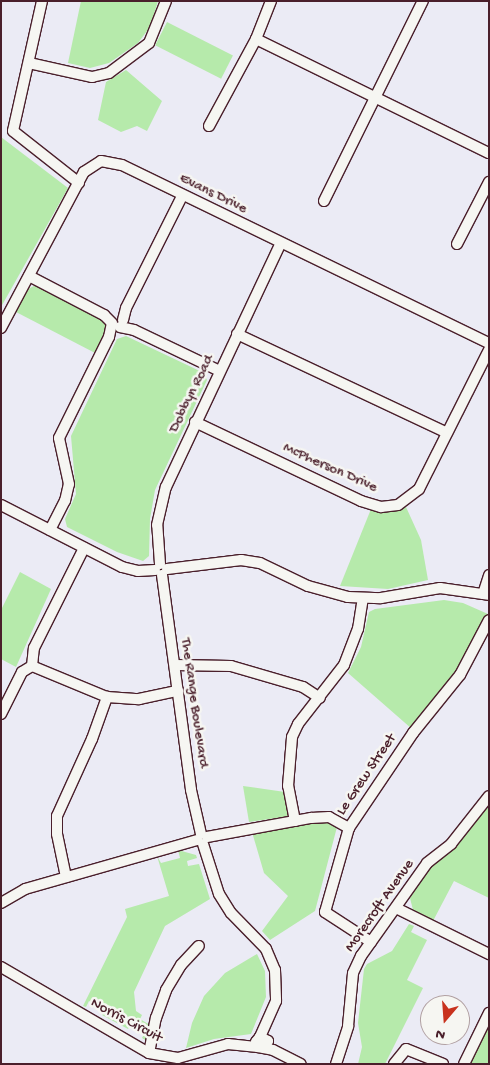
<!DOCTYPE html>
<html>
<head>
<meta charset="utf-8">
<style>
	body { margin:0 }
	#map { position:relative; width:490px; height:1065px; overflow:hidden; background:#ebebf5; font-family:"Gochi Hand",sans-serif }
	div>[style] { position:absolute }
	.green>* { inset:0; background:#b6eaab; transform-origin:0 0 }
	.roads { filter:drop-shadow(1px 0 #4a1f2b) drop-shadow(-1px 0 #4a1f2b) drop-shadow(0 1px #4a1f2b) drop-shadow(0 -1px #4a1f2b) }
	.minor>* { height:10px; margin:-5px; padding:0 5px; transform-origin:5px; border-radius:5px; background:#f6f6f2 }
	span { translate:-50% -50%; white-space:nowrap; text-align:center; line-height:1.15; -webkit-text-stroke:5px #f6f6f2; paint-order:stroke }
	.street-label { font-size:15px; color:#4a1f2b }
	.frame { position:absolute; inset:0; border:2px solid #4a1f2b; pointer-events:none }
	.north { position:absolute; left:420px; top:995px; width:50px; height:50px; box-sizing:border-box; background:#f6f6f2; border:1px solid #b1a0a2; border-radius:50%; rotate:198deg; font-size:14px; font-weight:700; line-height:20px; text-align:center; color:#4a1f2b }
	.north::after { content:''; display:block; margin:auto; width:18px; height:22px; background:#c8321e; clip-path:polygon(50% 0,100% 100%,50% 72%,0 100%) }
</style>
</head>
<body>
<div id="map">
	<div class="green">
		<i style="clip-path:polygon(81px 1px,158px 1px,150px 27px,138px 43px,109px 63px,90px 68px,68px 63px)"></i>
		<i style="left:167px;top:22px;width:74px;height:26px;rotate:27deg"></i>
		<i style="clip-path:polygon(126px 70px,162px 101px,147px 131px,137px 126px,121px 132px,98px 120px,106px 82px)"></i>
		<i style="clip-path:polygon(1px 137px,68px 188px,1px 307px)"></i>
		<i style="clip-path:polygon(36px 285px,104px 319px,107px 333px,97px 354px,16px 312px,28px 289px)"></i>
		<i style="clip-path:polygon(126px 336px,204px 373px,207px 380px,155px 490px,150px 519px,149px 556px,143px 561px,117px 552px,67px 527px,65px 519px,76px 494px,71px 436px,117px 339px)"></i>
		<i style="clip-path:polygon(406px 507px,421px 540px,428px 580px,388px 589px,340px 586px,371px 509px)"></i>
		<i style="clip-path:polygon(20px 572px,51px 589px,16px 667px,1px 659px,1px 610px)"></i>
		<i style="clip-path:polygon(444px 600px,463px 603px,488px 614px,456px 675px,412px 729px,348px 673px,361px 647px,369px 612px,375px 609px)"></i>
		<i style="clip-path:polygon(243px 786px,285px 792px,290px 816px,249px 822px)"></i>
		<i style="clip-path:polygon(489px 802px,489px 898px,454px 881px,433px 921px,413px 910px,410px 898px,434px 860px)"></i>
		<i style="clip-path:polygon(322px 819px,337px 827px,315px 911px,270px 940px,262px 931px,288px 896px,264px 873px,252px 832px)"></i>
		<i style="clip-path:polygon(178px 850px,196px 855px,197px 858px,187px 861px,188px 866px,199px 864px,210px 899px,165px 926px,134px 992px,136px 1011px,142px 1015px,140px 1019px,150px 1025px,147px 1041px,142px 1038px,145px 1032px,132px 1023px,128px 1029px,102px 1015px,105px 1008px,89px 1001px,86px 1007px,83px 1006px,127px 917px,125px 909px,169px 896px,157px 856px,161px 863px,180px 858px)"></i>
		<i style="clip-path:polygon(409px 924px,414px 926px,411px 932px,427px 940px,407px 980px,423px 988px,385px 1064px,358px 1064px,362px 1047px,358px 1023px,364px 969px,367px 964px,392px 951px)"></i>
		<i style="clip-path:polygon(257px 954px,265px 971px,266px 997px,251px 1034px,214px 1039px,186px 1048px,192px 1023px,204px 996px,225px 973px)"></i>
		<i style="clip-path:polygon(489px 1022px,489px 1064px,468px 1064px)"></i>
	</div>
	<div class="roads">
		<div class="minor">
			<i style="left:42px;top:1px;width:133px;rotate:102.6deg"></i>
			<i style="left:13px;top:131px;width:84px;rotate:38.2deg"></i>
			<i style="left:256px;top:39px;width:259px;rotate:26.1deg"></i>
			<i style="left:29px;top:63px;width:65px;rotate:12.5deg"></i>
			<i style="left:92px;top:77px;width:17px;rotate:-13deg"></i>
			<i style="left:109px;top:73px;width:50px;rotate:-36.9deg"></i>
			<i style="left:149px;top:43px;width:45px;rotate:-68deg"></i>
			<i style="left:209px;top:126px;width:99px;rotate:-61.6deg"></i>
			<i style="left:256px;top:39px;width:41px;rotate:-68.5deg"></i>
			<i style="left:324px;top:201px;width:223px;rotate:-63.7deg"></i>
			<i style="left:457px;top:244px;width:70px;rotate:-62.7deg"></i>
			<i style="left:29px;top:276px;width:85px;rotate:27.5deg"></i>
			<i style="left:104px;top:315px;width:11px;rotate:45deg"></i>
			<i style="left:123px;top:320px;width:12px;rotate:-76deg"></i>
			<i style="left:126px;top:308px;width:125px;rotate:-63.4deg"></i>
			<i style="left:120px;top:327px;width:14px;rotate:12deg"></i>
			<i style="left:134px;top:330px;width:95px;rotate:25.5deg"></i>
			<i style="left:1px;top:328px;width:177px;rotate:-62deg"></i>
			<i style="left:84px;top:172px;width:20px;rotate:-33deg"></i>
			<i style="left:101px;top:161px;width:21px;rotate:11deg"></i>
			<i style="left:122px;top:165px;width:408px;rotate:25.9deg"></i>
			<i style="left:237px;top:334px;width:232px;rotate:25.2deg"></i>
			<i style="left:195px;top:422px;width:184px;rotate:25.4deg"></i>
			<i style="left:361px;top:501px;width:21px;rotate:17deg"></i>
			<i style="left:381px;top:507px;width:17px;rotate:-7deg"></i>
			<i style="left:398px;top:505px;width:26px;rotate:-37deg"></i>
			<i style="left:419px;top:489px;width:156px;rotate:-63.3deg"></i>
			<i style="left:1px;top:505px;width:136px;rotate:27.1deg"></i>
			<i style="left:122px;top:567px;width:16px;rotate:14deg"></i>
			<i style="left:138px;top:571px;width:17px;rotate:-3deg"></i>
			<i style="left:50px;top:530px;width:33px;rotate:-63deg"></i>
			<i style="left:65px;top:501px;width:17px;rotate:-77deg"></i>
			<i style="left:69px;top:484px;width:47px;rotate:-102.3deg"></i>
			<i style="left:59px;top:438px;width:113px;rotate:-63.7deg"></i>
			<i style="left:109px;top:337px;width:14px;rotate:-78deg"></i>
			<i style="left:160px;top:564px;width:39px;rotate:-94deg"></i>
			<i style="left:157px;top:525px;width:39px;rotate:-77deg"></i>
			<i style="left:166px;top:487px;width:270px;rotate:-64.8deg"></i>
			<i style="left:167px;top:569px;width:75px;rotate:-6.9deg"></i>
			<i style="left:241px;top:560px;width:19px;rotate:9deg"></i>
			<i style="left:260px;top:563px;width:53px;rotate:25.6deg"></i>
			<i style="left:308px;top:586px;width:41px;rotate:15.4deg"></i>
			<i style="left:348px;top:597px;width:33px;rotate:2deg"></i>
			<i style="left:381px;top:598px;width:60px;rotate:-9.6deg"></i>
			<i style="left:440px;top:588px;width:49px;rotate:8.1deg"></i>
			<i style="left:162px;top:575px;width:217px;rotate:82.3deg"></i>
			<i style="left:191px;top:790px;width:45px;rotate:77.2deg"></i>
			<i style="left:483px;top:594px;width:20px;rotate:-72deg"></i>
			<i style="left:175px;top:665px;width:56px;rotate:1deg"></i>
			<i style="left:231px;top:666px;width:75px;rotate:16.3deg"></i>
			<i style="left:303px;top:687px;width:20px;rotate:33deg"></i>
			<i style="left:32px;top:666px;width:18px;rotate:-84deg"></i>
			<i style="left:34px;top:648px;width:112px;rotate:-63.4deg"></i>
			<i style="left:1px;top:714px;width:47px;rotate:-63.4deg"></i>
			<i style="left:22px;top:672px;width:12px;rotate:-31deg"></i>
			<i style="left:32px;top:666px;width:81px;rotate:22.5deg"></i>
			<i style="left:107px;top:697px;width:32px;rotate:4deg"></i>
			<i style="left:139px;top:699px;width:40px;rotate:-12deg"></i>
			<i style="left:295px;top:821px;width:36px;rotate:-101deg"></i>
			<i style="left:288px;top:786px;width:49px;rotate:-85.3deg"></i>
			<i style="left:292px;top:737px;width:14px;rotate:-65deg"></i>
			<i style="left:298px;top:724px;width:75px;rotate:-52.1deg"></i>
			<i style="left:344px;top:665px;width:39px;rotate:-69deg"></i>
			<i style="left:358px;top:629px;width:31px;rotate:-81deg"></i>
			<i style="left:207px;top:837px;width:106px;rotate:-10.4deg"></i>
			<i style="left:311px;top:818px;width:18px;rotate:-3deg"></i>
			<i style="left:329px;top:817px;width:23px;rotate:29deg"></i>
			<i style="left:203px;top:844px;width:52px;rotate:72.3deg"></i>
			<i style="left:219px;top:894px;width:22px;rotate:58deg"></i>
			<i style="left:231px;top:913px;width:50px;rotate:45.8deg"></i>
			<i style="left:266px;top:949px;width:23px;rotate:67deg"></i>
			<i style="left:275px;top:970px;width:31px;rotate:88deg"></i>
			<i style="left:276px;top:1001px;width:39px;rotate:114deg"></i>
			<i style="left:66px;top:877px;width:44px;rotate:-101.8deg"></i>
			<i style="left:57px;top:834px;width:18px;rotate:-90deg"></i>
			<i style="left:57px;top:816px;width:85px;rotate:-65.6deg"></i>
			<i style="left:92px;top:739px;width:45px;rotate:-70.3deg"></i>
			<i style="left:1px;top:903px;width:28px;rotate:-30deg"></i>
			<i style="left:25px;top:889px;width:179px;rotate:-15.9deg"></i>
			<i style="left:398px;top:909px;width:102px;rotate:26.3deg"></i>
			<i style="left:371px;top:942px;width:55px;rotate:-146.9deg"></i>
			<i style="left:325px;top:912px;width:87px;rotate:-74.1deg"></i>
			<i style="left:349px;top:828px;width:115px;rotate:-56deg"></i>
			<i style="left:413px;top:733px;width:75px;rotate:-51deg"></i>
			<i style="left:460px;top:675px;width:62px;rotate:-62.2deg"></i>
			<i style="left:1px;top:967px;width:171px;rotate:30.2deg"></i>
			<i style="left:149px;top:1053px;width:29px;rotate:10deg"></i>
			<i style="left:178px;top:1058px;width:52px;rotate:-15.6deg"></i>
			<i style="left:228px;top:1044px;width:30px;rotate:6deg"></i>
			<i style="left:264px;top:1048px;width:8px;rotate:-60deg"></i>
			<i style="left:268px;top:1041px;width:9px;rotate:-153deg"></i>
			<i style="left:260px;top:1037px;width:6px;rotate:129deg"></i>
			<i style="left:256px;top:1042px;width:5px;rotate:68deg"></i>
			<i style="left:258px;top:1047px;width:15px;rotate:11deg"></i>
			<i style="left:273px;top:1050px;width:31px;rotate:27deg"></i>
			<i style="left:149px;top:1053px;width:36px;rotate:-79deg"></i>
			<i style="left:156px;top:1018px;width:30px;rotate:-70deg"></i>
			<i style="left:166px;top:990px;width:29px;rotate:-59deg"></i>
			<i style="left:181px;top:965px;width:26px;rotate:-47deg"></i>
			<i style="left:336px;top:1064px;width:40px;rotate:-72deg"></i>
			<i style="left:348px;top:1026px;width:53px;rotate:-84.6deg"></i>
			<i style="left:353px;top:973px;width:19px;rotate:-65deg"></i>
			<i style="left:361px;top:956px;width:114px;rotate:-54.6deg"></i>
			<i style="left:427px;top:863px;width:31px;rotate:-38deg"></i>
			<i style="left:451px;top:844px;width:61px;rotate:-51.6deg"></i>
			<i style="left:394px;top:1064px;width:19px;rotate:-51deg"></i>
			<i style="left:406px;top:1049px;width:40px;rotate:22deg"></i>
			<i style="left:464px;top:1064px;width:57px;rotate:-63.9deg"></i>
		</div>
	</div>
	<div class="street-label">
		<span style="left:213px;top:194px;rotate:26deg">Evans Drive</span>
		<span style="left:192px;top:394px;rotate:-64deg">Dobbyn Road</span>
		<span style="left:330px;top:468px;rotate:24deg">McPherson Drive</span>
		<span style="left:194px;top:703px;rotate:82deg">The Range Boulevard</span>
		<span style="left:367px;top:775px;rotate:-56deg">Le Grew Street</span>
		<span style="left:380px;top:906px;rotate:-55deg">Morecroft Avenue</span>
		<span style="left:126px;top:1021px;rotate:28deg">Norris Circuit</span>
	</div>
	<div class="frame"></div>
	<div class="north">N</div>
</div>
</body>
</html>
